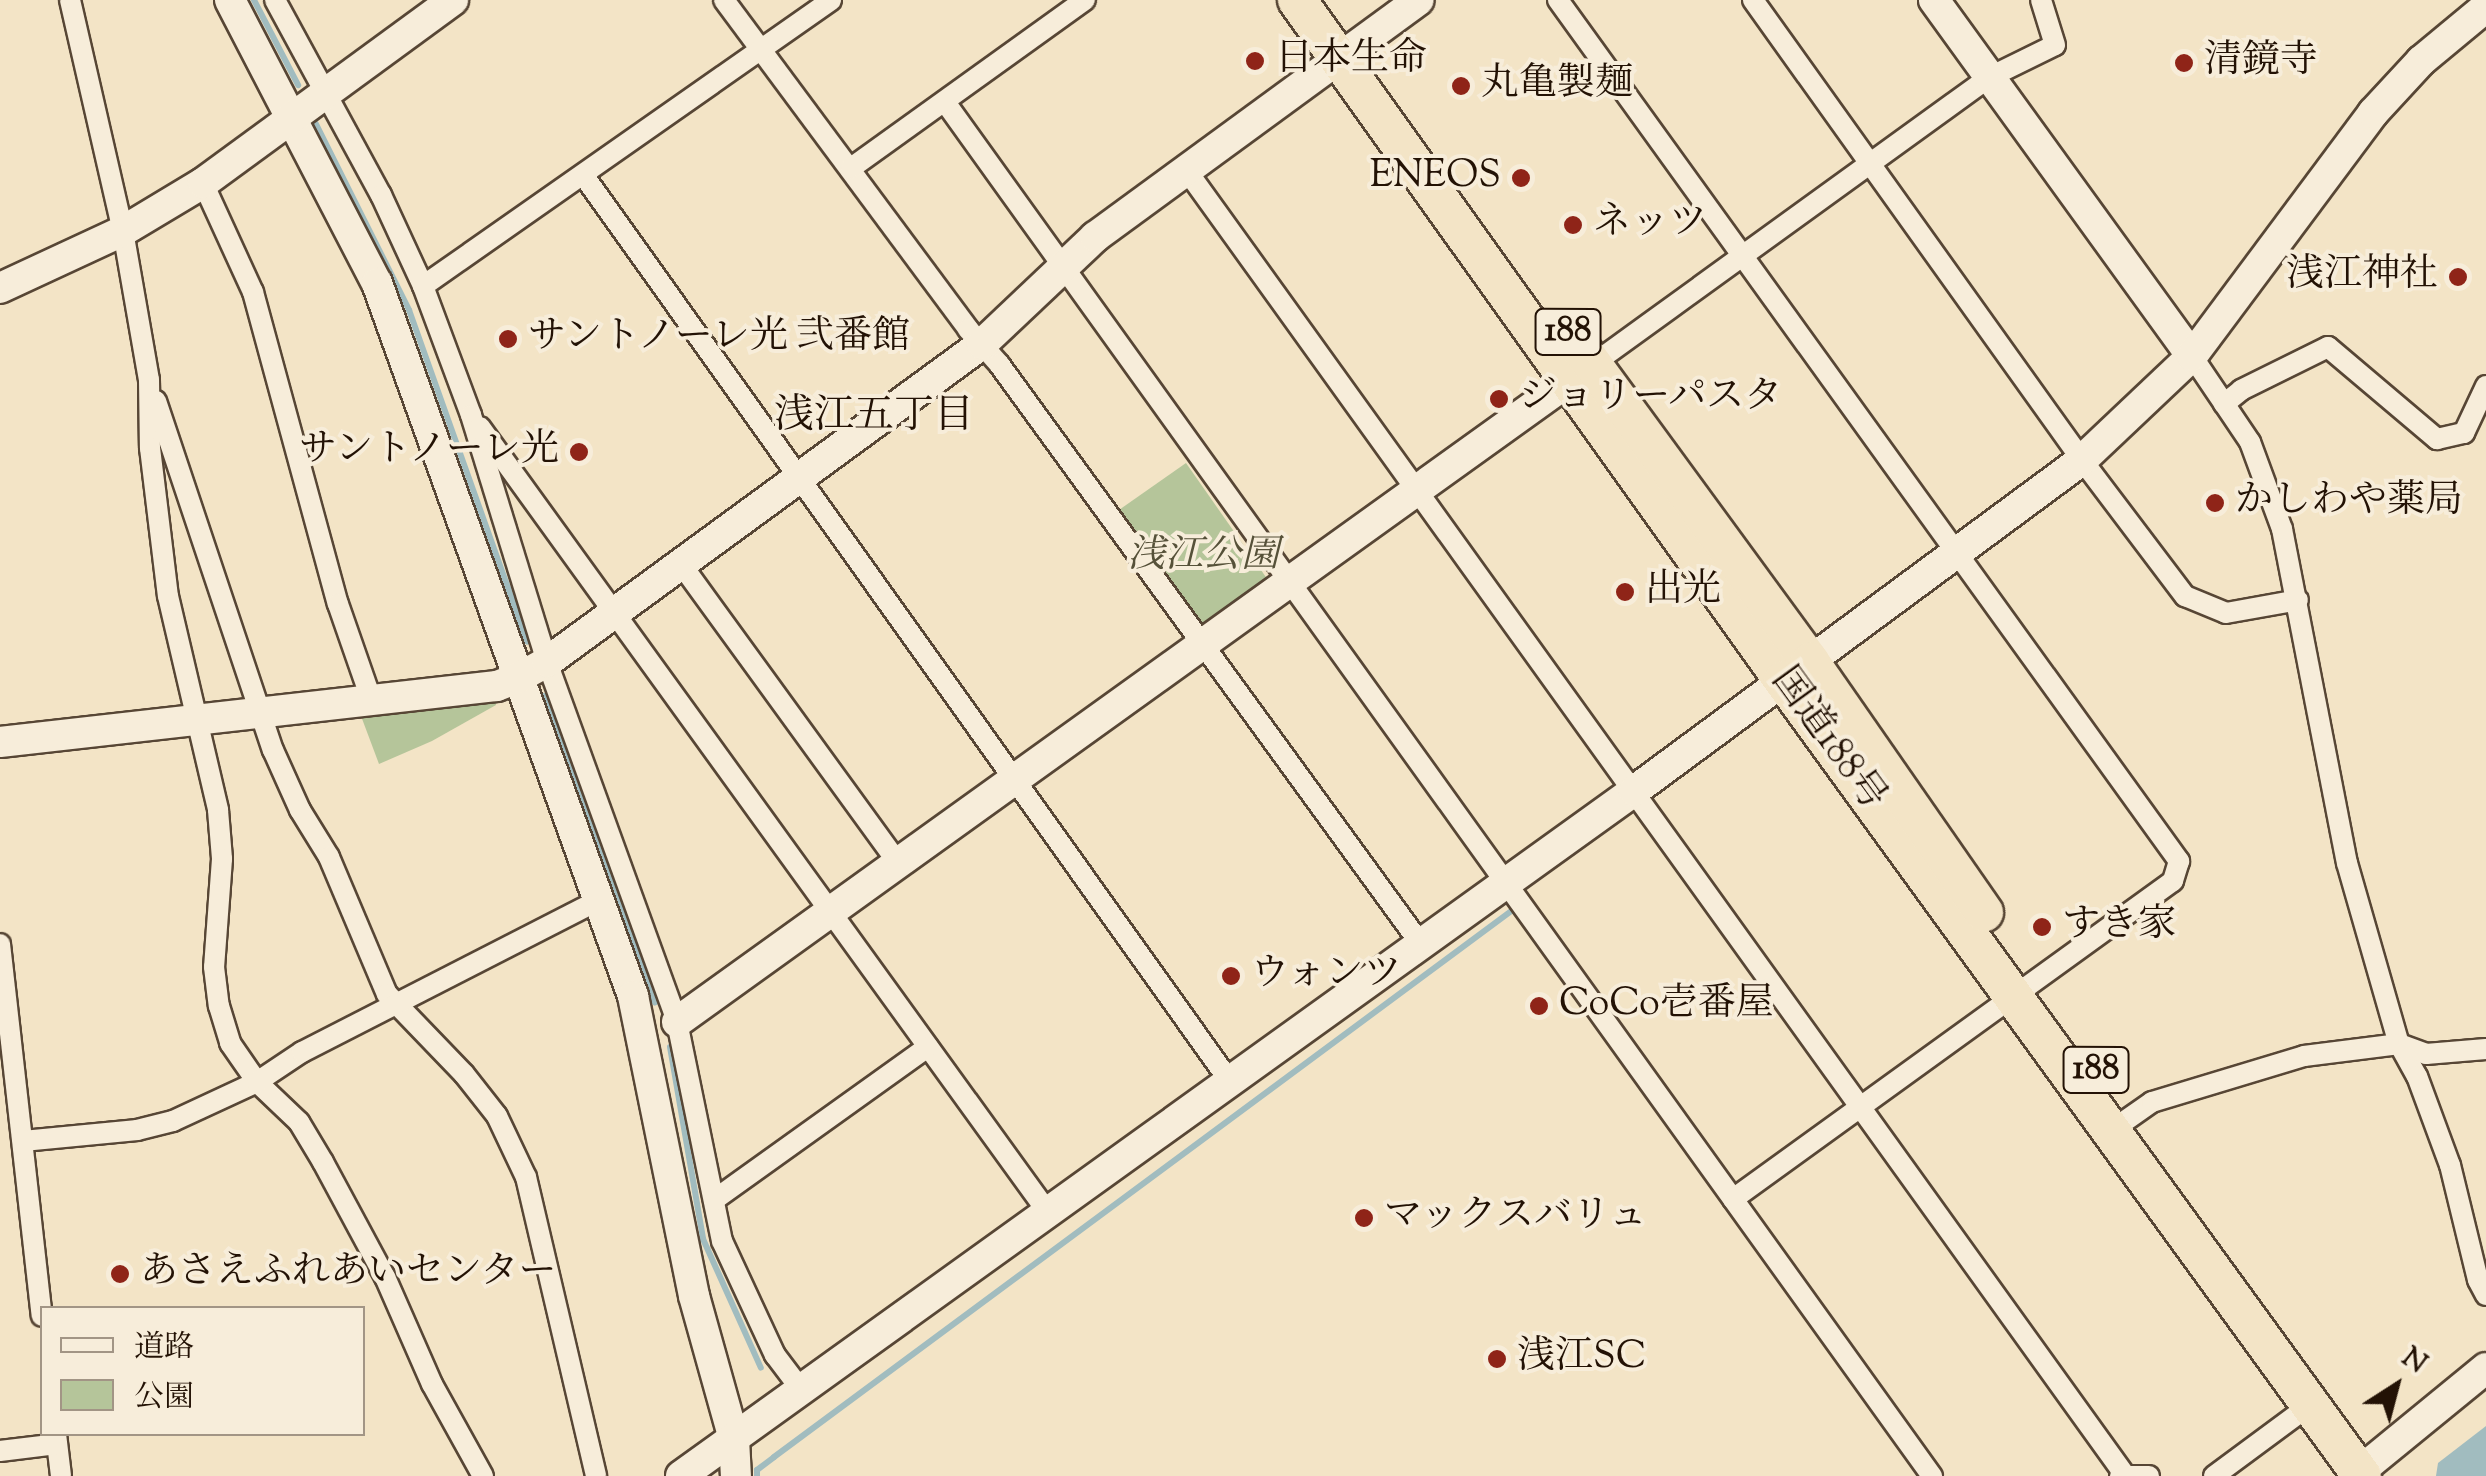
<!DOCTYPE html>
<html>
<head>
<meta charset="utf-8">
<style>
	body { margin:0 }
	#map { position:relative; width:2486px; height:1476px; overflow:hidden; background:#f3e4c6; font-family:"Sorts Mill Goudy","Noto Serif JP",serif }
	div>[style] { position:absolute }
	.green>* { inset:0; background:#b5c59a; transform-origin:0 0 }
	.water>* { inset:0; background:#a1bcbf }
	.stream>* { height:6px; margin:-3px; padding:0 3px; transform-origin:3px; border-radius:3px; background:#a1bcbf }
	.roads { filter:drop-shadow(2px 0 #574635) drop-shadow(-2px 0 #574635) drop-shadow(0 2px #574635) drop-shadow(0 -2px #574635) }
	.street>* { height:20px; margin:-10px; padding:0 10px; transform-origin:10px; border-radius:10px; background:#f7edda }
	.secondary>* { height:30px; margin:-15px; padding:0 15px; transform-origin:15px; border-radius:15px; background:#f7edda }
	.highway>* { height:38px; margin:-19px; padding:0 19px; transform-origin:19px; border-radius:19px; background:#f3e4c6 }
	.dots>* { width:28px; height:28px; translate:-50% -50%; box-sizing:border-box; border:5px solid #f7edda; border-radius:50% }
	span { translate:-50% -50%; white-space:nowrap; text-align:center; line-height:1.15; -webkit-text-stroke:8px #f7edda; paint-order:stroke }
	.shield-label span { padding:2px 8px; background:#f7edda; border:2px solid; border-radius:8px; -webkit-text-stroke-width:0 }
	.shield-label { font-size:35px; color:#231205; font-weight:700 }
	.poi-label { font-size:38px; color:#231205 }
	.left { translate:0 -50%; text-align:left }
	.right { translate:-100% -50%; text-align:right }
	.park-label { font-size:38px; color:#565139; font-style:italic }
	.street-label { font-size:38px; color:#231205 }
	.neighbourhood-label { font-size:40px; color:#231205 }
	.legend { position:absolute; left:40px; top:1306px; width:325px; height:130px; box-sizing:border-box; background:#f7edda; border:2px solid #a29585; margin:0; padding:12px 18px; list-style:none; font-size:30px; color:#231205 }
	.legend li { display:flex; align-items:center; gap:20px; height:50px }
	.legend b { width:50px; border:2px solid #a29585 }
	.north { position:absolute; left:2346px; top:1336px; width:100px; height:100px; -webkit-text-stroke:8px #f7edda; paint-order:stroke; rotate:36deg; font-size:28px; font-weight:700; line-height:40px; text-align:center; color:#231205 }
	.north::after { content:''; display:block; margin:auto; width:35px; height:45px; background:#231205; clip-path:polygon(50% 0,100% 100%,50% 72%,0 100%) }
</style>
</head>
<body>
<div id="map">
	<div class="green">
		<i style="left:1186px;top:463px;width:142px;height:81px;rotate:55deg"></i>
		<i style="clip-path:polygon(495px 699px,496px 705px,432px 741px,379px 764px,361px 716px)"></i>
	</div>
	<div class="water">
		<i style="clip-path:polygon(2486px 1426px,2486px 1476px,2436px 1476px,2438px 1463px)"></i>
	</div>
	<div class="stream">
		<i style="left:254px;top:0;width:96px;rotate:62.6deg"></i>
		<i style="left:316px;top:124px;width:208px;rotate:63.4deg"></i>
		<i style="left:409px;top:310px;width:352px;rotate:70.4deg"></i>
		<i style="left:544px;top:696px;width:326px;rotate:70.1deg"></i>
		<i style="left:670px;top:1047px;width:195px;rotate:80.2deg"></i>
		<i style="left:703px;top:1239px;width:141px;rotate:65.8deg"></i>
		<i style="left:757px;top:1476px;width:6px;rotate:-90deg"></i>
		<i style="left:757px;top:1470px;width:21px;rotate:-37deg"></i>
		<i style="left:774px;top:1457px;width:921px;rotate:-36.52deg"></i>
	</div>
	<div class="roads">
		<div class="street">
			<i style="left:70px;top:0;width:237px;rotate:77.1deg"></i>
			<i style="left:123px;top:231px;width:151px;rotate:80.1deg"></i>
			<i style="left:149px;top:380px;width:68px;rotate:89.2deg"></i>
			<i style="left:150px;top:448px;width:149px;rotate:83.1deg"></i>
			<i style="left:168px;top:596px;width:220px;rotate:76.8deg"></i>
			<i style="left:218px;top:810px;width:49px;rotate:85.3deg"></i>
			<i style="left:222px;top:859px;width:108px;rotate:94.2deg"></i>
			<i style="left:214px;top:967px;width:39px;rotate:83deg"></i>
			<i style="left:219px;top:1006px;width:39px;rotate:73deg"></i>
			<i style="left:230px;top:1043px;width:47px;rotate:55.3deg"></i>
			<i style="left:257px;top:1082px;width:58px;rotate:43.6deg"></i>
			<i style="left:299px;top:1122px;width:47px;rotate:59deg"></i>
			<i style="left:323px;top:1162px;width:131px;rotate:61.7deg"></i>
			<i style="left:385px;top:1277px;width:117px;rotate:66.3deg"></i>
			<i style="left:432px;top:1384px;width:105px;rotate:61deg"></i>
			<i style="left:275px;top:0;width:222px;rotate:61.5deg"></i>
			<i style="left:381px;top:195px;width:100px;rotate:65.2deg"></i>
			<i style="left:423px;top:286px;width:138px;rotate:69.6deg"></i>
			<i style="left:471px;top:415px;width:258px;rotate:72.9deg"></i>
			<i style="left:547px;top:662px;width:383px;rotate:70.1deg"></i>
			<i style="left:677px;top:1022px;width:224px;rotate:78.4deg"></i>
			<i style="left:722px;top:1241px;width:126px;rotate:65.1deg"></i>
			<i style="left:775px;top:1355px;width:41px;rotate:52.9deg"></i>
			<i style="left:724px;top:0;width:410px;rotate:53.4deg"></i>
			<i style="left:968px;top:329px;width:47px;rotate:48.5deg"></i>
			<i style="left:999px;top:364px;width:716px;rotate:53.98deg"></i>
			<i style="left:1558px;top:0;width:1062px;rotate:54.2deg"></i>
			<i style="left:2179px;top:861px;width:21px;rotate:107deg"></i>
			<i style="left:2173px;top:881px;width:543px;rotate:144.14deg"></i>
			<i style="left:1753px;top:0;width:566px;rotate:54.43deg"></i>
			<i style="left:2082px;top:460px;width:171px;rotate:52.9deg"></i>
			<i style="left:2185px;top:596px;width:44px;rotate:22.5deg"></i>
			<i style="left:2226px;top:613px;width:73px;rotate:-10.2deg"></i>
			<i style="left:945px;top:102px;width:1692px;rotate:54.31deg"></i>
			<i style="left:851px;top:168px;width:288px;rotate:-35.7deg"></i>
			<i style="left:1185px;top:168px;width:1609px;rotate:54.28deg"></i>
			<i style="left:584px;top:176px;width:1109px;rotate:54.5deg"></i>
			<i style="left:203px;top:183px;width:120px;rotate:65.4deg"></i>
			<i style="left:253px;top:292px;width:323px;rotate:74.8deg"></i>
			<i style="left:338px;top:604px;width:101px;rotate:70.8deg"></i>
			<i style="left:423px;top:286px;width:498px;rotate:-35deg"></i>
			<i style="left:2192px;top:356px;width:104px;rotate:56deg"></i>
			<i style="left:2250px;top:442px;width:93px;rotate:69.8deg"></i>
			<i style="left:2282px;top:529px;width:340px;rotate:79deg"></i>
			<i style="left:2347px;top:863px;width:188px;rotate:74deg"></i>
			<i style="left:2399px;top:1044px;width:37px;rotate:61deg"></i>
			<i style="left:2417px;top:1076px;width:95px;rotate:69.7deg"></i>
			<i style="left:2450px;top:1165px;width:118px;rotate:76.3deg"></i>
			<i style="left:2478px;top:1280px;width:17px;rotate:62deg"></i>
			<i style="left:1589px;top:367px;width:495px;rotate:-35.9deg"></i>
			<i style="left:1990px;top:77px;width:72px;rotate:-26.2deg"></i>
			<i style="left:2055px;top:45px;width:47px;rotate:-107.3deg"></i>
			<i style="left:156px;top:401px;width:368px;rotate:71.5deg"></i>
			<i style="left:273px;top:750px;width:66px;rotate:65.8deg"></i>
			<i style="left:300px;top:810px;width:55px;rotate:58.3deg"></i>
			<i style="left:329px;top:857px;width:149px;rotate:67.1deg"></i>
			<i style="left:387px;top:994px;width:111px;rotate:46.1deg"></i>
			<i style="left:464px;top:1074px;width:53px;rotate:51.8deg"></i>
			<i style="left:497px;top:1116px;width:68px;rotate:64.6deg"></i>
			<i style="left:526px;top:1177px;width:307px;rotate:76.8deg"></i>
			<i style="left:2224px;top:404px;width:22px;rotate:-39deg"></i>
			<i style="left:2241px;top:390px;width:97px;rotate:-26.3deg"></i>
			<i style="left:2328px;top:347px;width:143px;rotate:40.2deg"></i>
			<i style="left:2437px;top:439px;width:28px;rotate:-13deg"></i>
			<i style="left:2464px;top:433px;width:52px;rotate:-64.9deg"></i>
			<i style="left:480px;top:427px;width:968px;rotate:54.13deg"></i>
			<i style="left:681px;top:564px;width:369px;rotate:54deg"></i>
			<i style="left:0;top:944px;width:374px;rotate:83.6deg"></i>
			<i style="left:2112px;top:1130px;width:49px;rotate:-35deg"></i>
			<i style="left:2152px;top:1102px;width:159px;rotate:-16.8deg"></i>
			<i style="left:2304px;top:1056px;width:96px;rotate:-7.2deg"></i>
			<i style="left:2399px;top:1044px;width:29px;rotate:20deg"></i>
			<i style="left:2426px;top:1054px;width:60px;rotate:-4.8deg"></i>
			<i style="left:23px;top:1141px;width:115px;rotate:-5.5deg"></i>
			<i style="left:137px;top:1130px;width:37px;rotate:-14deg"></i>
			<i style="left:173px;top:1121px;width:93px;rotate:-24.9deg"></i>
			<i style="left:257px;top:1082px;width:54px;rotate:-33.7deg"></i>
			<i style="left:302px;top:1052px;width:331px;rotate:-27.1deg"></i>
			<i style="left:714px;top:1200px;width:263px;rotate:-35.6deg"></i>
			<i style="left:56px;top:1434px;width:42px;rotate:83.2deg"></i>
			<i style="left:0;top:1451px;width:57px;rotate:-7deg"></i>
			<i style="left:2120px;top:1476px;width:29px"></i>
			<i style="left:2214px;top:1476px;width:119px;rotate:-36.5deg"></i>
		</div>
		<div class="secondary">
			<i style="left:230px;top:0;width:319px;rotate:62.6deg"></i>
			<i style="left:377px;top:283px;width:758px;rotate:70.25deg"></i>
			<i style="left:633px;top:996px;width:306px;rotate:78.5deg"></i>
			<i style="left:694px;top:1296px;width:148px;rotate:74.4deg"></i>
			<i style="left:734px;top:1439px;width:37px;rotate:87deg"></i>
			<i style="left:1934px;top:0;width:440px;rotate:54.1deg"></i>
			<i style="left:0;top:288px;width:136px;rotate:-24.9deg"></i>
			<i style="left:123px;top:231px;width:93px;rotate:-31deg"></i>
			<i style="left:203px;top:183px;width:310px;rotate:-36.2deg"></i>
			<i style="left:0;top:742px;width:500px;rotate:-6.43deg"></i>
			<i style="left:497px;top:686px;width:22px;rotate:-21deg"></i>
			<i style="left:518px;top:678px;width:33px;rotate:-29deg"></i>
			<i style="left:547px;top:662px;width:539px;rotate:-36.17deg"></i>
			<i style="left:982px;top:344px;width:156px;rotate:-43.4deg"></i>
			<i style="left:1095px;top:237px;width:401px;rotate:-36.2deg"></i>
			<i style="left:677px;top:1022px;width:1100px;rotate:-35.71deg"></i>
			<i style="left:2359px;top:1472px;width:164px;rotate:-39.3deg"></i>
			<i style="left:681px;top:1476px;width:1174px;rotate:-35.71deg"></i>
			<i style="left:1634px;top:791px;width:557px;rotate:-36.46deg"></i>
			<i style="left:2082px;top:460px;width:151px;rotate:-43.4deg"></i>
			<i style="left:2192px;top:356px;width:303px;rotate:-53.3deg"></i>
			<i style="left:2373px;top:113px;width:71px;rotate:-47.3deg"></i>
			<i style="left:2421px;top:61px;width:85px;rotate:-39.7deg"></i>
		</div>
		<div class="highway">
			<i style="left:1297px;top:0;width:836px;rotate:54.45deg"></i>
			<i style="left:1783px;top:680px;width:984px;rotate:53.97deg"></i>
			<i style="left:1571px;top:335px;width:405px;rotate:53.8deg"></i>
			<i style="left:1810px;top:662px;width:305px;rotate:55.2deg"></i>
		</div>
	</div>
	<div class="dots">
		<i style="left:1255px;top:61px;background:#8f2418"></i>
		<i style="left:2184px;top:63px;background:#8f2418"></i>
		<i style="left:1461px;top:86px;background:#8f2418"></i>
		<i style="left:1521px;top:178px;background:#8f2418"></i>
		<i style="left:1573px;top:225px;background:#8f2418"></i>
		<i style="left:2458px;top:277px;background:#8f2418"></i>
		<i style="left:508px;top:339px;background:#8f2418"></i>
		<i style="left:1499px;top:399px;background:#8f2418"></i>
		<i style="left:579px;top:452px;background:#8f2418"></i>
		<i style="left:2215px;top:503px;background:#8f2418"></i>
		<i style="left:1625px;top:592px;background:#8f2418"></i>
		<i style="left:2042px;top:927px;background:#8f2418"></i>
		<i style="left:1231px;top:976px;background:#8f2418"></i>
		<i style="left:1539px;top:1006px;background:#8f2418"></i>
		<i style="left:1364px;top:1218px;background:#8f2418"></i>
		<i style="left:120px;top:1274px;background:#8f2418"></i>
		<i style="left:1497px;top:1359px;background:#8f2418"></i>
	</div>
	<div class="shield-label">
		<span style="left:1568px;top:332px">188</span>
		<span style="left:2096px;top:1070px">188</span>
	</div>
	<div class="poi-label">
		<span class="left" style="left:1275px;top:61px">日本生命</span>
		<span class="left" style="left:2204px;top:63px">清鏡寺</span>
		<span class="left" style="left:1481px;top:86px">丸亀製麺</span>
		<span class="right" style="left:1501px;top:178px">ENEOS</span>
		<span class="left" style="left:1593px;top:225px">ネッツ</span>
		<span class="right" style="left:2438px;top:277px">浅江神社</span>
		<span class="left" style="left:528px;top:339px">サントノーレ光 弐番館</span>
		<span class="left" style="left:1519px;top:399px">ジョリーパスタ</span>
		<span class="right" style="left:559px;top:452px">サントノーレ光</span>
		<span class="left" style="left:2235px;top:503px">かしわや薬局</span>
		<span class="left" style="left:1645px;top:592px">出光</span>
		<span class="left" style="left:2062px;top:927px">すき家</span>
		<span class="left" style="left:1251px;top:976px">ウォンツ</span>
		<span class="left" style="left:1559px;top:1006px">CoCo壱番屋</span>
		<span class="left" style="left:1384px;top:1218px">マックスバリュ</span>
		<span class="left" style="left:140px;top:1274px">あさえふれあいセンター</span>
		<span class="left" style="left:1517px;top:1359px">浅江SC</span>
	</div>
	<div class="park-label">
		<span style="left:1203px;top:558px">浅江公園</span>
	</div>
	<div class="street-label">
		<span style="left:1827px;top:740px;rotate:54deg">国道188号</span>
	</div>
	<div class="neighbourhood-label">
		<span style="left:874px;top:418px">浅江五丁目</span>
	</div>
	<ul class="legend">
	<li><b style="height:12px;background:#f7edda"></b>道路</li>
	<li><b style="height:28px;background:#b5c59a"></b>公園</li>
	</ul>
	<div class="north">N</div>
</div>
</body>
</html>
